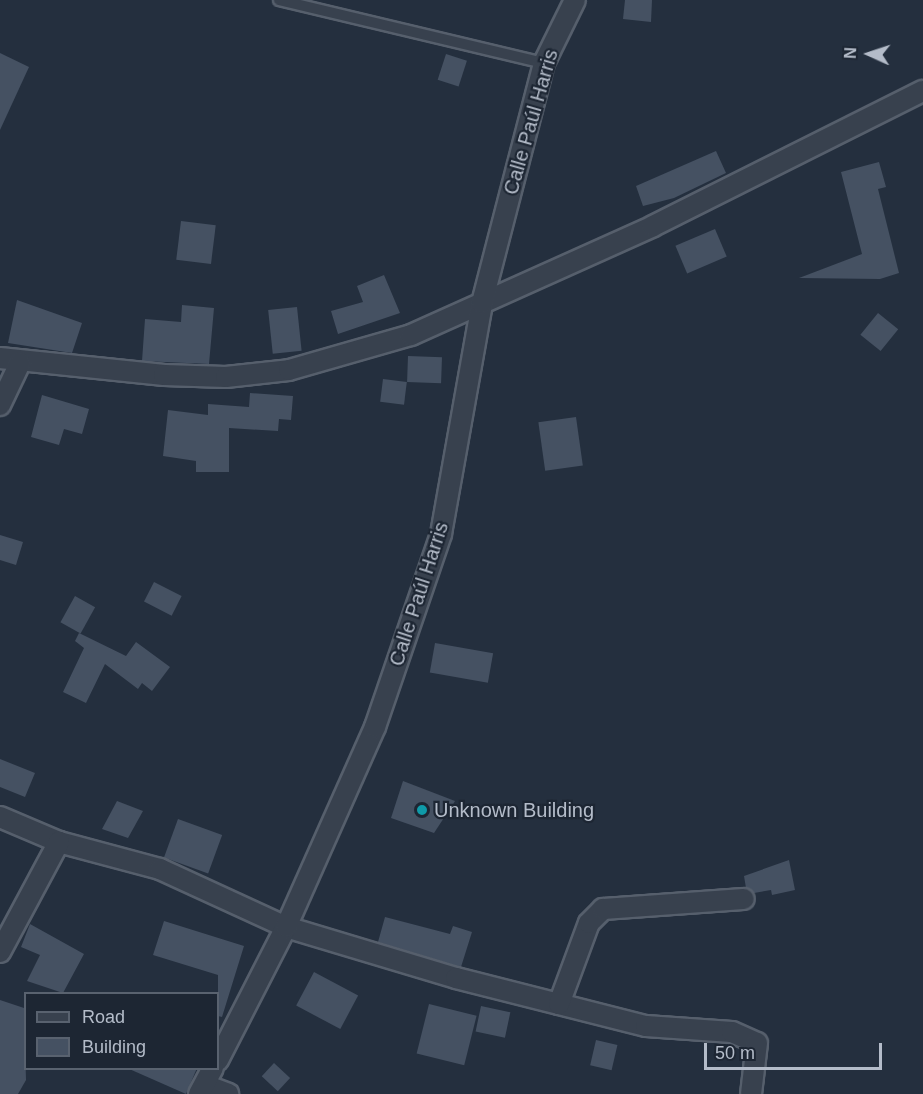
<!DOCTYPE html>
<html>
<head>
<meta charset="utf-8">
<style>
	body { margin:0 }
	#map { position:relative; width:923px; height:1094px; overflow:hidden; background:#242f3e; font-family:Arial,sans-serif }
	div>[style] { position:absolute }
	.building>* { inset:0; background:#455162; transform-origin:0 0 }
	.roads { filter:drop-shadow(2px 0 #565f6c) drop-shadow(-2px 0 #565f6c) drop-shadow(0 2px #565f6c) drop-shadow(0 -2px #565f6c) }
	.service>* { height:10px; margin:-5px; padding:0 5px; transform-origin:5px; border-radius:5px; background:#38414e }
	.minor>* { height:20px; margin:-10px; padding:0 10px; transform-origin:10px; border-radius:10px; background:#38414e }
	.dots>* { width:16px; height:16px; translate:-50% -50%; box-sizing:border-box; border:3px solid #1d2633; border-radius:50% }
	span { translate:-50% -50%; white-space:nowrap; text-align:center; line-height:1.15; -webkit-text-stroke:4.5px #1d2633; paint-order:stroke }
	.street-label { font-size:20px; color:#b4bcc9 }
	.poi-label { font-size:20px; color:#b4bcc9 }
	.left { translate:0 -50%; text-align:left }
	.legend { position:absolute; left:24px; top:992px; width:195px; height:78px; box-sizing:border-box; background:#1d2633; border:2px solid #59626f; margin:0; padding:8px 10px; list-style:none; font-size:18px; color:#b4bcc9 }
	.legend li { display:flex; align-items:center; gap:12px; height:30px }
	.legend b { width:30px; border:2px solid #59626f }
	.north { position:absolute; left:839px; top:24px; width:60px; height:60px; -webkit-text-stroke:4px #1d2633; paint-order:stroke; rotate:273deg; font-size:16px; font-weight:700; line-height:24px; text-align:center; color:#b4bcc9 }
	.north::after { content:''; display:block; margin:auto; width:21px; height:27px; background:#b4bcc9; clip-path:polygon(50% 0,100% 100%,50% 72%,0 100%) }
	.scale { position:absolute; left:704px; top:1043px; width:178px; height:27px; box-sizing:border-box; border:3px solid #b4bcc9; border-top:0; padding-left:8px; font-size:18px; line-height:21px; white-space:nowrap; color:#b4bcc9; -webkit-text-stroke:4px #1d2633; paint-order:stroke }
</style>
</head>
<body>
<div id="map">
	<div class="building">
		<i style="clip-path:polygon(625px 0,652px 0,651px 22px,623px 19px)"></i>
		<i style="clip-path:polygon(0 53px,29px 67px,0 130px)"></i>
		<i style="left:446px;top:54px;width:22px;height:27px;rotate:18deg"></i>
		<i style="clip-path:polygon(716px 151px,726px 173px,674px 198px,643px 206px,636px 186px)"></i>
		<i style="clip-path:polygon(879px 162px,886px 187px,878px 189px,899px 273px,880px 279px,799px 278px,862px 254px,841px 172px)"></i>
		<i style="left:181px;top:221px;width:35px;height:39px;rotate:7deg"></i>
		<i style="left:715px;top:229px;width:30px;height:43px;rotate:67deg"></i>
		<i style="clip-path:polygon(384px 275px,400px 313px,338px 334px,331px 311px,363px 302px,357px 286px)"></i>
		<i style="clip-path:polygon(17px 300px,82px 323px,72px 353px,8px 343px)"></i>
		<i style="clip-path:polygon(182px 305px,214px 308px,209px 364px,142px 361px,145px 319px,181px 322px)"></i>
		<i style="left:297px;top:307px;width:44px;height:29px;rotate:84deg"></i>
		<i style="left:878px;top:313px;width:26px;height:28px;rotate:39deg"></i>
		<i style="left:408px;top:356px;width:34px;height:26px;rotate:2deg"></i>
		<i style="left:383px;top:379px;width:24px;height:23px;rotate:7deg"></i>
		<i style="clip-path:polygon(250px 393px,293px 396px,291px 420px,279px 419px,278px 431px,229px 428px,229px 472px,196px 472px,196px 461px,163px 456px,168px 410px,208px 415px,208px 404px,249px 407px)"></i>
		<i style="clip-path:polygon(42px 395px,89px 409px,82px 434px,64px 429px,59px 445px,31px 437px)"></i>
		<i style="left:576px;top:417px;width:49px;height:38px;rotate:82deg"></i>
		<i style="clip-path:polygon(0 535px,23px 542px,16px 565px,0 560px)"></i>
		<i style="left:154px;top:582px;width:31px;height:22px;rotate:27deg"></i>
		<i style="left:75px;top:596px;width:23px;height:30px;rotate:29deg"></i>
		<i style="clip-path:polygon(79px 633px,126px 656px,136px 642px,170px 667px,152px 691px,142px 683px,138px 689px,105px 664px,86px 703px,63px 692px,84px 648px,75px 641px)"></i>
		<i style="left:435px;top:643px;width:59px;height:30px;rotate:10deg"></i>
		<i style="clip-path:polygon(0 759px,35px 773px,25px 797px,0 787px)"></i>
		<i style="clip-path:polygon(403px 781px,455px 801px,434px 833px,391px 818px)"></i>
		<i style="clip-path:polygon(117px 801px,143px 811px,128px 838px,102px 829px)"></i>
		<i style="left:178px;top:819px;width:47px;height:41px;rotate:20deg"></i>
		<i style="clip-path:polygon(789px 860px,795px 890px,772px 895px,771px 890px,754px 893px,746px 888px,744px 876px)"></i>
		<i style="clip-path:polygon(385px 917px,450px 934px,453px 926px,472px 932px,461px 967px,378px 942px)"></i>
		<i style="clip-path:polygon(164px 921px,244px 946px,222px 1017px,218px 1016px,218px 975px,153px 955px)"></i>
		<i style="clip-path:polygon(30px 924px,84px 954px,63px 993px,27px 981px,40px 955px,21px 947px)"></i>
		<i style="left:314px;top:972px;width:50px;height:38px;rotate:28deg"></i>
		<i style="clip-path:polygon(0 1000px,24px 1008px,26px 1080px,18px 1094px,0 1094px)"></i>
		<i style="left:429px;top:1004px;width:49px;height:51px;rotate:14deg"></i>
		<i style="left:481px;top:1006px;width:30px;height:26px;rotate:12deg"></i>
		<i style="left:596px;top:1040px;width:22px;height:26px;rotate:13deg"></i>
		<i style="left:274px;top:1063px;width:22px;height:18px;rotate:43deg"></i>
		<i style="clip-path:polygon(127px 1068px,197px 1068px,186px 1094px)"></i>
	</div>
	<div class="roads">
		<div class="service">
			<i style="left:279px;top:0;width:272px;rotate:13.4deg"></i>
		</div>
		<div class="minor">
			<i style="left:0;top:358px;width:165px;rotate:5.9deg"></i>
			<i style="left:164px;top:375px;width:62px;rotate:1.8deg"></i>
			<i style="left:226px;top:377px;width:63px;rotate:-6.3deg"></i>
			<i style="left:289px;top:370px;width:127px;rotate:-16deg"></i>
			<i style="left:411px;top:335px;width:265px;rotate:-24.2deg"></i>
			<i style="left:653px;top:226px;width:302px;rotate:-26.6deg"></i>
			<i style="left:0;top:405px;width:47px;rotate:-64.5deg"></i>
			<i style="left:0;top:817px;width:64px;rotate:23deg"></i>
			<i style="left:59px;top:842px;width:105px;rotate:15deg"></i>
			<i style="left:160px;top:869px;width:139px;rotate:24.7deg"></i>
			<i style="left:286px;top:927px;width:177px;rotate:16.7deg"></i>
			<i style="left:456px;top:978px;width:196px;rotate:14.2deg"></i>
			<i style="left:646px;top:1026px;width:86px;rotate:4deg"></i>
			<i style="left:732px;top:1032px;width:27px;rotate:24deg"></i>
			<i style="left:757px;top:1043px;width:51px;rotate:96.7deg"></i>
			<i style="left:0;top:952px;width:125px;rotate:-61.8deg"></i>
			<i style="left:559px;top:1004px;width:86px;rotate:-69.7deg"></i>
			<i style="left:589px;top:923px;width:20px;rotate:-45deg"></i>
			<i style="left:603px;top:909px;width:141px;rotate:-4.1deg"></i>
			<i style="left:218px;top:1060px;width:149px;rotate:-62.9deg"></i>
			<i style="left:286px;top:927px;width:219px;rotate:-66deg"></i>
			<i style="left:375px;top:727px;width:204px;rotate:-71.1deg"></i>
			<i style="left:441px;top:534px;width:235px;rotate:-79.9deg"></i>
			<i style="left:482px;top:303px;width:248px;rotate:-75.5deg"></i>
			<i style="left:544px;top:63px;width:70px;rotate:-63.8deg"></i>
			<i style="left:205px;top:1085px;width:25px;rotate:21deg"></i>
			<i style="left:199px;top:1094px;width:30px;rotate:-62deg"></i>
		</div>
	</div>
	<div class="dots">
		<i style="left:422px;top:810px;background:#0f9aa8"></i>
	</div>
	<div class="street-label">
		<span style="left:531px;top:122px;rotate:-74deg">Calle Paúl Harris</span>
		<span style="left:419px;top:594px;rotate:-72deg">Calle Paúl Harris</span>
	</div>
	<div class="poi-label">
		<span class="left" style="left:434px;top:810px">Unknown Building</span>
	</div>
	<ul class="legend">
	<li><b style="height:8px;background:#38414e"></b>Road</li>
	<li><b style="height:16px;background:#455162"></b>Building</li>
	</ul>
	<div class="north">N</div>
	<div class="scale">50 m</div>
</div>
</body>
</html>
